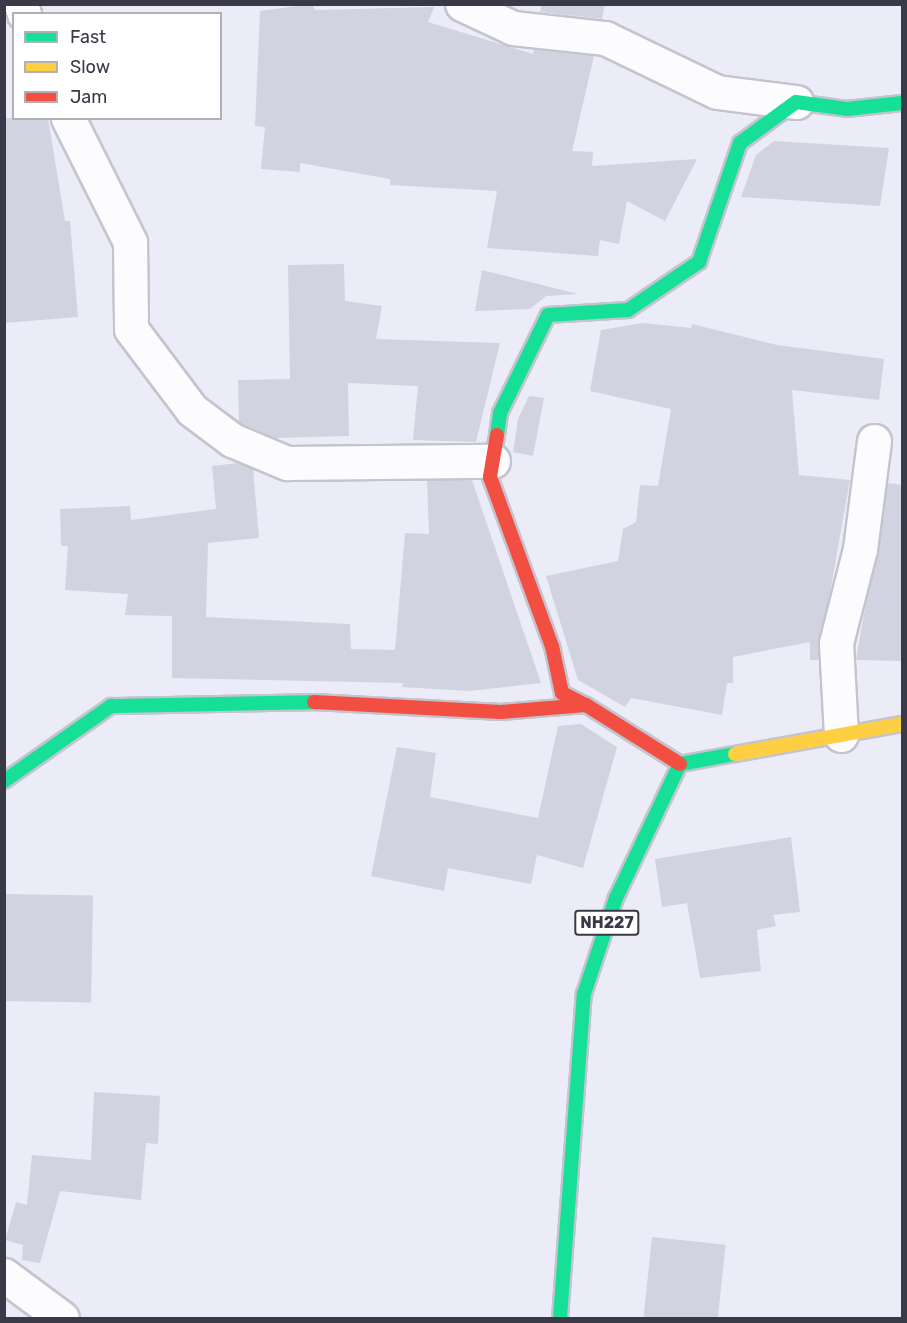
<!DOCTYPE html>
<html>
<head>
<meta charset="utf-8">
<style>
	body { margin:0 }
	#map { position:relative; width:907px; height:1323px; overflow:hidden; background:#ececf8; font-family:Rubik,sans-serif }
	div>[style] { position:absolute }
	.building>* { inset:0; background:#d2d3e0; transform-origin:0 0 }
	.roads { filter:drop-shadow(2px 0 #c4c4cf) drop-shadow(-2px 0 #c4c4cf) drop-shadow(0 2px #c4c4cf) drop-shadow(0 -2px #c4c4cf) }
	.street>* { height:33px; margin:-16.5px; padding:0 16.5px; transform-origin:16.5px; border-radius:16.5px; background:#fcfcfe }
	.fast>* { height:14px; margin:-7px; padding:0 7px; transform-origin:7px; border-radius:7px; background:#16e098 }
	.slow>* { height:14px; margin:-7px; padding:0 7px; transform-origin:7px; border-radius:7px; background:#ffcf43 }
	.jam>* { height:14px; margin:-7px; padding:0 7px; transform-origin:7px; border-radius:7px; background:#f24e42 }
	span { translate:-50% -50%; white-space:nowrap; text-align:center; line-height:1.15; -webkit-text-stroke:4.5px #fff; paint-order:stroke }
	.shield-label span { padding:2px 4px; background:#fff; border:2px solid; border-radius:4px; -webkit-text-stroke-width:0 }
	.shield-label { font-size:16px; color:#393947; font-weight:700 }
	.frame { position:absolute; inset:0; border:6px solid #393947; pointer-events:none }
	.legend { position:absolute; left:12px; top:12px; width:210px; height:108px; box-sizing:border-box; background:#fff; border:2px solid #b0b0b5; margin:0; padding:8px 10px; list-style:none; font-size:18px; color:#393947 }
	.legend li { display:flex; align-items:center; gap:12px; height:30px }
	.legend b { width:30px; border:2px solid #b0b0b5 }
</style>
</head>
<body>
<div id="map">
	<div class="building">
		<i style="clip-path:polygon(312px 4px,315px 10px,434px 7px,428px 22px,533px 54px,534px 49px,594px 56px,572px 151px,593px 152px,592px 166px,697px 159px,665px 221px,627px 201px,619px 244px,600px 240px,598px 256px,487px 248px,497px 191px,390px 185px,390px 179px,300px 163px,300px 172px,261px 169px,265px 127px,255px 126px,260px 11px)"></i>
		<i style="clip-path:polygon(542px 4px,605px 4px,602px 19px,540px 12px)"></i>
		<i style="clip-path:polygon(4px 118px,48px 118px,65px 221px,70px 221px,78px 317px,4px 323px)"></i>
		<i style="clip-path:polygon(774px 141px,889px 148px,880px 206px,741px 197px,756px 155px)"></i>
		<i style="clip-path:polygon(344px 264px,345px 301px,382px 306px,376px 339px,500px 343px,476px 442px,413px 440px,418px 386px,348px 383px,349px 436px,275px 438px,239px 422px,238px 380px,290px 379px,288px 265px)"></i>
		<i style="clip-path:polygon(482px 270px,578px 294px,546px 296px,530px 309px,475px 311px)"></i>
		<i style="clip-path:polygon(643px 323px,691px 328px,692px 324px,777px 345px,884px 359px,879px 400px,792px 390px,799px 475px,850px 480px,818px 660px,810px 660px,810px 642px,733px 657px,733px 683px,727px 683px,722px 715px,631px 698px,625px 707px,578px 680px,546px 576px,618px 561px,623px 529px,636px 522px,640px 485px,658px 486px,671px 409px,590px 391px,601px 330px)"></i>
		<i style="clip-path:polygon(529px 396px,544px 398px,533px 456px,513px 452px,518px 419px)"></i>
		<i style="clip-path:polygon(238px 463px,253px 469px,259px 538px,208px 543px,206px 617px,350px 624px,351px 649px,395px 650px,405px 533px,429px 534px,427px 480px,472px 480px,541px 683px,469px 691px,402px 687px,403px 683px,172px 678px,172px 616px,125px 615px,128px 594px,65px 590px,68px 546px,61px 546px,60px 509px,130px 506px,131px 520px,216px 509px,212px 466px)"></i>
		<i style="clip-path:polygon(887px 483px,903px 485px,902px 661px,856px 660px)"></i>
		<i style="clip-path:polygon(581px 724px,617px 747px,583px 868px,537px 855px,531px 884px,448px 868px,444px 891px,371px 876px,397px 747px,436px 753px,430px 797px,538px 818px,558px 726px)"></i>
		<i style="clip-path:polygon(791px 837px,800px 912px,773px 915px,776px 926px,757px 930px,761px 971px,700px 978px,687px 903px,662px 907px,655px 859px)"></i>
		<i style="left:4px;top:894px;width:89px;height:107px;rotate:1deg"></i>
		<i style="clip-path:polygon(94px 1092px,160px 1096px,158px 1144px,146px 1143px,141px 1200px,60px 1191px,40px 1263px,22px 1260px,23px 1245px,5px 1240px,16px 1202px,27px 1205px,32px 1155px,91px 1160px)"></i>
		<i style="left:652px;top:1237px;width:74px;height:82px;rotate:6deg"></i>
	</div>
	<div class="roads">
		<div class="street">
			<i style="left:21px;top:4px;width:10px;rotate:73deg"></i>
			<i style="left:462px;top:4px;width:56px;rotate:25.2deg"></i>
			<i style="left:513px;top:28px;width:93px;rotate:6.2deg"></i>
			<i style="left:605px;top:38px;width:124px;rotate:25.7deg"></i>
			<i style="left:717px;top:92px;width:80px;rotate:7.2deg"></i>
			<i style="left:68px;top:118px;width:139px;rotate:63.4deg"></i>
			<i style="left:130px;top:242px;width:87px;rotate:89.3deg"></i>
			<i style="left:131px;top:329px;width:101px;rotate:53deg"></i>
			<i style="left:192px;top:410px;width:50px;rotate:36.9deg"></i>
			<i style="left:232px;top:440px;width:60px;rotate:22.7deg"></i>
			<i style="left:287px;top:463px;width:206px;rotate:-0.6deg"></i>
			<i style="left:841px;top:735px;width:92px;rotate:-93.1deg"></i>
			<i style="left:836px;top:643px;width:97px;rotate:-75.7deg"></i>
			<i style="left:860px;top:549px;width:109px;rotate:-82.6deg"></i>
			<i style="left:4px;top:1275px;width:72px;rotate:36.6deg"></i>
		</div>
		<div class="fast">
			<i style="left:497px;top:435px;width:22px;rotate:-82deg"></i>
			<i style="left:500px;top:413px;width:109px;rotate:-63.9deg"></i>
			<i style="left:548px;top:315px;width:80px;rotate:-3.6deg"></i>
			<i style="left:628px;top:310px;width:86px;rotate:-34.1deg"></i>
			<i style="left:699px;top:262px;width:126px;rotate:-71deg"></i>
			<i style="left:740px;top:143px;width:69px;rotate:-36.2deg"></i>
			<i style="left:796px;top:102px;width:51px;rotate:7.8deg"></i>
			<i style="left:847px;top:109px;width:55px;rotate:-6.2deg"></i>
			<i style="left:4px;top:781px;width:131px;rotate:-35deg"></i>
			<i style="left:111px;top:706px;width:203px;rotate:-1.1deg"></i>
			<i style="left:560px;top:1318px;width:325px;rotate:-85.8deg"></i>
			<i style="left:584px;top:994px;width:101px;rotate:-71.6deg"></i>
			<i style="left:616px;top:898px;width:148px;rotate:-64.5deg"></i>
			<i style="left:680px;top:764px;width:56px;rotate:-10.3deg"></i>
		</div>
		<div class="slow">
			<i style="left:735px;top:754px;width:170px;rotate:-10.2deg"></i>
		</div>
		<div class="jam">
			<i style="left:497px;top:435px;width:43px;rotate:99.5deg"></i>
			<i style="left:490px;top:477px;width:180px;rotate:69.9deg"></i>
			<i style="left:552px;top:646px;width:48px;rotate:78deg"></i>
			<i style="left:562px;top:693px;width:27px;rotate:27deg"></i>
			<i style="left:314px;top:702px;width:187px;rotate:3.1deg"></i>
			<i style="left:501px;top:712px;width:85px;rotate:-4.7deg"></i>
			<i style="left:586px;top:705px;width:111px;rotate:32.1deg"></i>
		</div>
	</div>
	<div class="shield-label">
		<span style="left:607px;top:923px">NH227</span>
	</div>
	<div class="frame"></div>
	<ul class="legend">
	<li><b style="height:8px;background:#16e098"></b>Fast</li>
	<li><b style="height:8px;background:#ffcf43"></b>Slow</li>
	<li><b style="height:8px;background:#f24e42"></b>Jam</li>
	</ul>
</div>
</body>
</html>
